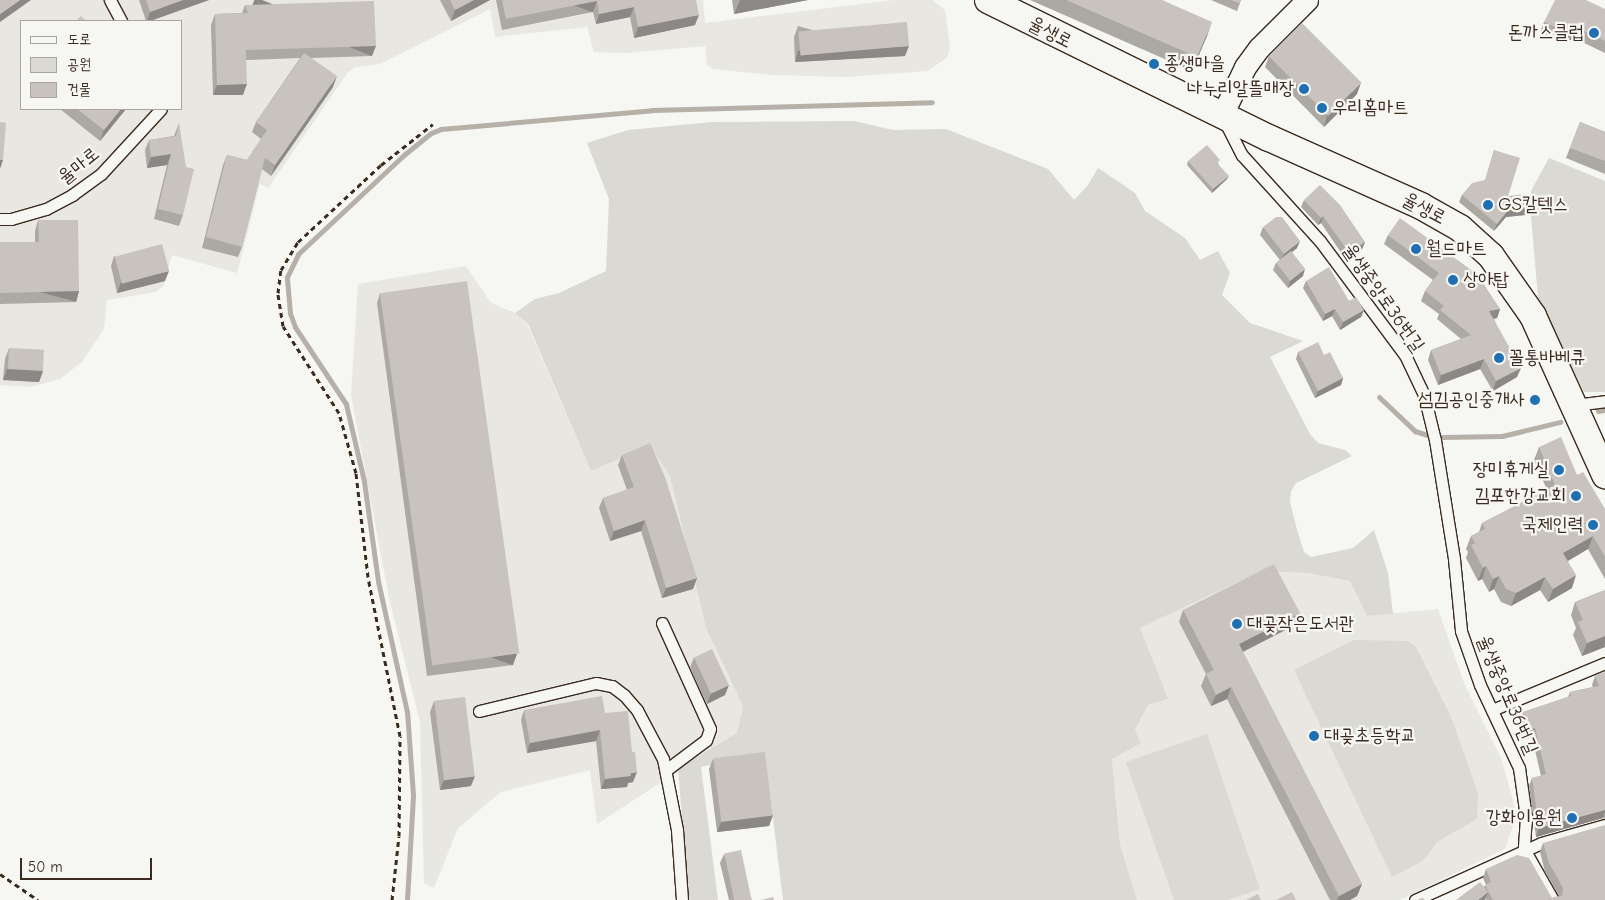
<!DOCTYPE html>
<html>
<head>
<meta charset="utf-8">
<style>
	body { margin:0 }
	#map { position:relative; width:1605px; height:900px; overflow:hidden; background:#f6f6f2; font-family:"Comic Neue","Poor Story",sans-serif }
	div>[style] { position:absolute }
	.built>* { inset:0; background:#e8e7e2 }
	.green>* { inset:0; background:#dad9d3 }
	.stream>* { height:5px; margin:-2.5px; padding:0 2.5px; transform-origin:2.5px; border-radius:2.5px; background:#b6b0a9 }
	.path>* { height:3px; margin-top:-1.5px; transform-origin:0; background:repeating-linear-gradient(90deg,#3b2a1e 0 5px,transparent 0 9px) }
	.roads { filter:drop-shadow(1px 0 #3b2a1e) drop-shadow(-1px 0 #3b2a1e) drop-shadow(0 1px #3b2a1e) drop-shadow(0 -1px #3b2a1e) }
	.service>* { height:11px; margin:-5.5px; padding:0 5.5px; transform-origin:5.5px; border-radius:5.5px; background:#f6f6f2 }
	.minor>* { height:21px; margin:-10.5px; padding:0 10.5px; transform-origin:10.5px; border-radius:10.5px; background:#f6f6f2 }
	.tertiary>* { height:26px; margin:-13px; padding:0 13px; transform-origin:13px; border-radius:13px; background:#f6f6f2 }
	.wall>* { inset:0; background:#aca8a3 }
	.shaded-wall>* { inset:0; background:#8c8885; transform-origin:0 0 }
	.building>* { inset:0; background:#c8c3be; transform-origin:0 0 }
	.dots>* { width:14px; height:14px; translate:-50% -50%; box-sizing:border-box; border:2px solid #f6f6f2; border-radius:50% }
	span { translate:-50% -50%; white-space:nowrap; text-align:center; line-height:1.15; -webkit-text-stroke:4.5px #f6f6f2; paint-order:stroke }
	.street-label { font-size:19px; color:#3b2a1e }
	.poi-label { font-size:19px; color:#3b2a1e }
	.right { translate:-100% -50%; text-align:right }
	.left { translate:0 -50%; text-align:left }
	.legend { position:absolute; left:20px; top:20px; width:162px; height:90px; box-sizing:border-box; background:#f6f6f2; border:1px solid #aba49d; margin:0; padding:6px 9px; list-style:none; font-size:15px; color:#3b2a1e }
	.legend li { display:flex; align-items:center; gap:10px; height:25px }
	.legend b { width:25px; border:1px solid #aba49d }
	.scale { position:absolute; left:20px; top:858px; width:132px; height:22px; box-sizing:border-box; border:2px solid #3b2a1e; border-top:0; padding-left:6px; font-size:15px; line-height:18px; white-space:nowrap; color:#3b2a1e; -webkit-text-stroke:4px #f6f6f2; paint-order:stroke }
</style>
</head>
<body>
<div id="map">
	<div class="built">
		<i style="clip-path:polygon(evenodd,0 0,703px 0,705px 23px,894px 0,932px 0,945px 10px,950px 48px,947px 58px,927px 71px,848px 77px,772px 75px,713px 69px,707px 65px,705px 46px,627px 53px,594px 52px,587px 27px,495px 37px,490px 9px,380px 64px,356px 67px,348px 72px,268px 188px,260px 184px,237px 273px,172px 255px,164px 285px,156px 292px,107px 300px,104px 329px,82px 362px,60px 379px,30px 387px,0 385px,0 0,21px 21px,181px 21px,181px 109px,21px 109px,21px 21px)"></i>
		<i style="clip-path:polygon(466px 266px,491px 303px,515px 313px,527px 324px,591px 471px,650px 445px,670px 476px,706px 628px,743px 706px,737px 733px,597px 824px,590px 770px,501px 792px,458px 828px,434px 888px,424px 883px,420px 722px,389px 598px,351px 395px,358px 284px)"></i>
		<i style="clip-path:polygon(1261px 571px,1307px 573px,1350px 581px,1367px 616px,1438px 609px,1464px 683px,1501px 758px,1517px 814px,1505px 849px,1400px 900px,1137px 900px,1120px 844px,1112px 758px,1141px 743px,1135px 730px,1148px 705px,1167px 699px,1140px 628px)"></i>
	</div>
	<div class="green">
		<i style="clip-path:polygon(854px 121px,893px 130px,946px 129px,1048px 169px,1074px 200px,1088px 185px,1098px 168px,1135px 193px,1145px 211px,1185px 238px,1200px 260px,1218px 251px,1230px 273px,1222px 295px,1250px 323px,1303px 341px,1270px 357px,1310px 434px,1318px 443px,1345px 450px,1352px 456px,1296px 483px,1291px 491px,1290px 502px,1297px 530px,1304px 552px,1311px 557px,1353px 548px,1374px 530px,1388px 573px,1393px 614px,1367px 616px,1350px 581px,1307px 573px,1261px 571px,1140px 628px,1168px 699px,1148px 705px,1135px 730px,1141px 743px,1112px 759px,1120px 844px,1137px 900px,783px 900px,765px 753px,701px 767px,718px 900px,689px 900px,678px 769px,737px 733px,743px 706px,706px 628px,670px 476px,650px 446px,591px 471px,528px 324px,515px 313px,535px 299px,559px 293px,606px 271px,609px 199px,587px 143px,628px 130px,713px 122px)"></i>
		<i style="clip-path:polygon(1549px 158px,1605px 181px,1605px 392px,1584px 392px,1538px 298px,1530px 203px,1531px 191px)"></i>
		<i style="clip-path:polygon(1354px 640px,1407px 641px,1416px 647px,1451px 717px,1478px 793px,1477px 819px,1437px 842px,1424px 860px,1392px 877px,1294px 670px)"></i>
		<i style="clip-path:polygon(1207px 734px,1260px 889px,1228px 900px,1174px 900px,1126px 762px)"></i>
	</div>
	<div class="stream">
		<i style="left:1379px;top:397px;width:50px;rotate:43.4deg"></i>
		<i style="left:1415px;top:431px;width:13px;rotate:18deg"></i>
		<i style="left:1598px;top:411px;width:7px;rotate:-8deg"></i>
		<i style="left:1442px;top:437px;width:60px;rotate:-1deg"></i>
		<i style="left:1502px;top:436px;width:60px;rotate:-13.6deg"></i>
		<i style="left:407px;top:900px;width:105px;rotate:-86.7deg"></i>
		<i style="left:413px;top:795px;width:83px;rotate:-94.1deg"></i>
		<i style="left:407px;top:712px;width:134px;rotate:-102.5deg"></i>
		<i style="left:378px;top:581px;width:101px;rotate:-98deg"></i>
		<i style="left:364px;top:481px;width:79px;rotate:-103.2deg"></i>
		<i style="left:346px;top:404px;width:92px;rotate:-123.5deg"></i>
		<i style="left:295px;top:327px;width:15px;rotate:-110deg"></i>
		<i style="left:290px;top:313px;width:36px;rotate:-95deg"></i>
		<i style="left:287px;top:277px;width:25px;rotate:-64deg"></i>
		<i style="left:298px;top:254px;width:146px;rotate:-43.1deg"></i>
		<i style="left:405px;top:154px;width:33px;rotate:-39deg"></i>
		<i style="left:431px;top:133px;width:11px;rotate:-22deg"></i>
		<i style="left:441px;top:129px;width:212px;rotate:-5.1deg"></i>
		<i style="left:652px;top:110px;width:280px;rotate:-1.6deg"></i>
	</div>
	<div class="path">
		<i style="left:0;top:874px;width:46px;rotate:34.4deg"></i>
		<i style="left:392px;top:900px;width:64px;rotate:-83.8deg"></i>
		<i style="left:399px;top:836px;width:100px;rotate:-89.4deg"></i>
		<i style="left:400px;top:736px;width:162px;rotate:-101.4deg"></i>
		<i style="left:368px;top:577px;width:105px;rotate:-96.6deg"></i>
		<i style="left:356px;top:473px;width:62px;rotate:-105.8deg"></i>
		<i style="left:339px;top:413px;width:103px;rotate:-122.8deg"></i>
		<i style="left:283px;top:326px;width:33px;rotate:-99deg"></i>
		<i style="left:278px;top:293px;width:23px;rotate:-83deg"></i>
		<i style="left:281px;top:270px;width:33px;rotate:-59deg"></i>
		<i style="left:298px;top:242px;width:113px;rotate:-42.9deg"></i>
		<i style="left:381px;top:165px;width:66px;rotate:-38.3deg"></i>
	</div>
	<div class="roads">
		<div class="service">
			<i style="left:110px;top:0;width:24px;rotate:62deg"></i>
			<i style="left:1225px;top:122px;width:37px;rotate:63deg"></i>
			<i style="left:1242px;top:155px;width:116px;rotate:47.8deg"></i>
			<i style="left:1320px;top:241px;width:142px;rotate:53.3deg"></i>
			<i style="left:1405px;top:355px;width:44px;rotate:64.6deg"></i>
			<i style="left:1424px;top:395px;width:46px;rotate:76.3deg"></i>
			<i style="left:1435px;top:440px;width:121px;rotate:80.9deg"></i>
			<i style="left:1454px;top:559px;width:72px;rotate:84.4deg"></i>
			<i style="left:1461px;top:631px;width:57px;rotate:70.6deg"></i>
			<i style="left:1480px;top:685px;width:92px;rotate:64.8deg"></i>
			<i style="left:1519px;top:768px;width:49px;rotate:81.9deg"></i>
			<i style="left:1526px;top:817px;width:32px;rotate:94deg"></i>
			<i style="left:1524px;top:849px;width:59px;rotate:60.4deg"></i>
			<i style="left:0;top:219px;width:11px"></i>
			<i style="left:11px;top:219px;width:36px;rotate:-16deg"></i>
			<i style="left:46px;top:209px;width:30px;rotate:-28deg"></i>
			<i style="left:72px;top:195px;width:36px;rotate:-36deg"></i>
			<i style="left:101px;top:174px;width:88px;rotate:-47.3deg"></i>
			<i style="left:1574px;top:405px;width:31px;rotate:-7deg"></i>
			<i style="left:662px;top:623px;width:116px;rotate:65.6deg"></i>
			<i style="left:710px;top:729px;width:12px;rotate:110deg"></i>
			<i style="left:706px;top:740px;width:50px;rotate:143.1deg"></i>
			<i style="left:1492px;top:710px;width:122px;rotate:-22.6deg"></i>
			<i style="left:479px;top:711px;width:120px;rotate:-13.5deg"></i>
			<i style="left:596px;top:683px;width:16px;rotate:11deg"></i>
			<i style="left:612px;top:686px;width:15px;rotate:37deg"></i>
			<i style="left:624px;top:695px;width:20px;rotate:49deg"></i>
			<i style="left:637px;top:710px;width:55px;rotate:62deg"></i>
			<i style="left:663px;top:759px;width:72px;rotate:78.8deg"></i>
			<i style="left:677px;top:830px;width:70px;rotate:85.9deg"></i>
			<i style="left:1415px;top:900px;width:138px;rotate:-24.3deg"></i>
			<i style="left:1541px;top:843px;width:66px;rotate:-15.7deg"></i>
		</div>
		<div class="minor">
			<i style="left:1222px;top:115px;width:53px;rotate:-64.4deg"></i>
			<i style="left:1245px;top:67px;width:24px;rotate:-54deg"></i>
			<i style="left:1259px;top:48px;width:68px;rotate:-45deg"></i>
		</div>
		<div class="tertiary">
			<i style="left:988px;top:0;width:313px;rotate:26.2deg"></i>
			<i style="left:1269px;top:138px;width:167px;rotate:24.1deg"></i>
			<i style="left:1421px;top:206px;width:45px;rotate:29.4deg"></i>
			<i style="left:1460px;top:228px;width:42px;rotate:42.1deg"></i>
			<i style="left:1491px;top:256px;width:73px;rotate:55deg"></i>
			<i style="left:1533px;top:316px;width:175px;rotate:65.6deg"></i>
		</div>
	</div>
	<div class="wall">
		<i style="clip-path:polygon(139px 0,209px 0,150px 21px,146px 21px)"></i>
		<i style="clip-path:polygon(440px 0,490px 0,451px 21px)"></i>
		<i style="clip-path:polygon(496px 0,696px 0,695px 25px,634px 38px,630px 17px,596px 24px,593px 12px,502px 30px)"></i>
		<i style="clip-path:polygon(732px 0,808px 0,734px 14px)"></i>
		<i style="clip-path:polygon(1030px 0,1162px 0,1207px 36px,1192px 71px)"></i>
		<i style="clip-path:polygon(1211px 0,1241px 0,1237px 11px)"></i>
		<i style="clip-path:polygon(245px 5px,372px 56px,311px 58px,333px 87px,271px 176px,262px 169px,242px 247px,238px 257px,202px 248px,223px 165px,227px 155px,247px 160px,261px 139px,252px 132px,256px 122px,300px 58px,246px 60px,243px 95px,213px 95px,211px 25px,215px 14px,242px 13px)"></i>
		<i style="clip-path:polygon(1605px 9px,1605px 53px,1578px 40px,1555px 40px,1540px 33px,1544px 22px)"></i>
		<i style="clip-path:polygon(798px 26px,905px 56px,795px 62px,794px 37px)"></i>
		<i style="clip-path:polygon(1269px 56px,1357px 94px,1324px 127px,1265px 67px)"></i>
		<i style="clip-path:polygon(60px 109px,126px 109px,100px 141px)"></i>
		<i style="clip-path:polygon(1580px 122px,1605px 132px,1605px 174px,1566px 158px)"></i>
		<i style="clip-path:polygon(179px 123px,183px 215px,179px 226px,154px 219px,167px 165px,147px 168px,145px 150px,149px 140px,174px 136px)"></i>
		<i style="clip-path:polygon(1494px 150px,1508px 196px,1528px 208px,1525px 215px,1506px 217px,1494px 231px,1459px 202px,1462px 195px,1485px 181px)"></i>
		<i style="clip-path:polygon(1188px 161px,1219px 163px,1218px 164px,1227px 179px,1212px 193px,1187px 165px)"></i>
		<i style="clip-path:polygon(1304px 200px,1365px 242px,1362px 249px,1346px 260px,1321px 223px,1318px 225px,1301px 207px)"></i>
		<i style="clip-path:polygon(38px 220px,79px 291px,76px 302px,0 304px,0 242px,35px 242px,35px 231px)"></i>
		<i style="clip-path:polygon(1263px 227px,1297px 248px,1292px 252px,1303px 276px,1288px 288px,1273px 270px,1276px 263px,1280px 260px,1260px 235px)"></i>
		<i style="clip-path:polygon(1388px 235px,1500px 309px,1497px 318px,1494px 319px,1517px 377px,1493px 391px,1480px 369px,1438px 385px,1428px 360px,1431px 350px,1461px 339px,1437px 319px,1439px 314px,1421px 301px,1425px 291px,1433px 280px,1384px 244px)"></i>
		<i style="clip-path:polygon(114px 256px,165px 281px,117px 293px,111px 266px)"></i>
		<i style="clip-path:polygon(1306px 281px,1349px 301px,1364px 310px,1361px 317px,1340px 330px,1332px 316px,1323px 321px,1303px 288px)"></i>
		<i style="clip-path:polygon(380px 293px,513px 665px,427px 676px,377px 303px)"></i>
		<i style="clip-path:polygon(9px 348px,43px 371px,39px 382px,3px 380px,5px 359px)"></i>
		<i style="clip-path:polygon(1298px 352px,1324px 355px,1343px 378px,1341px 385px,1315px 398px,1296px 359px)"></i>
		<i style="clip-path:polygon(1539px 447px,1577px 475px,1605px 509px,1605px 579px,1588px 549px,1568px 561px,1572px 588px,1548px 602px,1540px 590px,1511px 606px,1501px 602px,1494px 589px,1489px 592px,1482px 579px,1478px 581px,1466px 558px,1468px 552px,1466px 549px,1471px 536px,1479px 532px,1482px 523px,1547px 490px,1534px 460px)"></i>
		<i style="clip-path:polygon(622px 455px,697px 578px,693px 589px,662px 598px,641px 531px,610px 541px,599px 508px,603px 498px,627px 490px,618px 465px)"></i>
		<i style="clip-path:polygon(1605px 590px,1605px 647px,1582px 656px,1573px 635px,1576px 628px,1571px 615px,1575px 602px)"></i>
		<i style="clip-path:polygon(1183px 610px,1295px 625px,1243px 652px,1362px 884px,1357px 896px,1350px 900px,1330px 900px,1227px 699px,1211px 706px,1201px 686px,1206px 674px,1179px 622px)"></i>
		<i style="clip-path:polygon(694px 657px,725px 695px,707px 704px,690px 668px)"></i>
		<i style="clip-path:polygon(1605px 672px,1605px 819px,1603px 818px,1536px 837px,1529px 786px,1532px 778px,1541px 776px,1532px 737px,1526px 739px,1520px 720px,1523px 712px,1568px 697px,1570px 692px,1593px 687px,1592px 685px,1595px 676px)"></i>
		<i style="clip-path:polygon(434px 701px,471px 786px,440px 790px,430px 712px)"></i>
		<i style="clip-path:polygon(524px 710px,605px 713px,633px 782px,628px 783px,627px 787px,601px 789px,596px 741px,527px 753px,521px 720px)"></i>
		<i style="clip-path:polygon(713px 759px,773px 815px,769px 826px,717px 832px,709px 769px)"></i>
		<i style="clip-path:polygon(1543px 843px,1605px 900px,1486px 900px,1484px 887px,1486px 885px,1483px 878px,1486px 869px,1552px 898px,1559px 896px,1545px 872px,1540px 852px)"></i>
		<i style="clip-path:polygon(724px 854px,752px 900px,729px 900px,720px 863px)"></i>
	</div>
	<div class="shaded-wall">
		<i style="clip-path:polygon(20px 0,31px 0,0 22px,0 14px)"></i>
		<i style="clip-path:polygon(183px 0,209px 0,150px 21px,147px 21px,150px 12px)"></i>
		<i style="clip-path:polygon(474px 0,490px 0,451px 21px,455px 10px)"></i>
		<i style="clip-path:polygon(740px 0,808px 0,734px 14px)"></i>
		<i style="left:597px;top:1px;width:12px;height:93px;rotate:110deg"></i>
		<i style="clip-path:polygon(634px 7px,630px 17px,596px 24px,599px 14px)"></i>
		<i style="clip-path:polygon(699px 15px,695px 25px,634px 38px,638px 27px)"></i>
		<i style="clip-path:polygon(1212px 22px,1207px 36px,1192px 71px,1197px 57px)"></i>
		<i style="clip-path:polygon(1559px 29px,1582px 30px,1578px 40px,1555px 40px)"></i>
		<i style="left:376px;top:46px;width:11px;height:130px;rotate:112deg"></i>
		<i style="clip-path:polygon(909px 46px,905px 56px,795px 62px,798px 51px)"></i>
		<i style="clip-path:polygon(337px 76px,333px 87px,271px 176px,275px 165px)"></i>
		<i style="clip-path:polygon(1361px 83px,1357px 94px,1324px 127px,1327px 116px)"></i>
		<i style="clip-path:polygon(247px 84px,243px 95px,213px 95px,217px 85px)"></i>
		<i style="clip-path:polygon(121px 109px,126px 109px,100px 141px,104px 130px)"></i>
		<i style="clip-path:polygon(171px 154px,167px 165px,147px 168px,151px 157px)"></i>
		<i style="clip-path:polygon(0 160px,3px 160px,0 169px)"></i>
		<i style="clip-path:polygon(1229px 176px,1227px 179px,1212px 193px,1213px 189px)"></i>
		<i style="clip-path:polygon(1528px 208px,1525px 215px,1506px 217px,1494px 231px,1497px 224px,1508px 210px)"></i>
		<i style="clip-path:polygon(1323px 216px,1321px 223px,1318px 225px,1321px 218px)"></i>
		<i style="clip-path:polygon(1300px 241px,1297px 248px,1281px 261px,1284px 254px)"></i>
		<i style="clip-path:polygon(1365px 242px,1362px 249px,1346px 260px,1349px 253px)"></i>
		<i style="clip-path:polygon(1305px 269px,1303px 276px,1288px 288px,1290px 281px)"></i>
		<i style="clip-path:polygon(169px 271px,165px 281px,117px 293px,121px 282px)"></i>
		<i style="left:79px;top:291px;width:11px;height:79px;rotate:105deg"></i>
		<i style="clip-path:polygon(1335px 309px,1332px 316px,1323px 321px,1325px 314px)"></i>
		<i style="clip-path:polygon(1500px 309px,1497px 318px,1486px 320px,1489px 311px)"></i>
		<i style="clip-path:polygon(1364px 310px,1361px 317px,1340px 330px,1343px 322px)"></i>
		<i style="clip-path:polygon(1484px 359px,1480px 369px,1438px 385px,1441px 375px)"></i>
		<i style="clip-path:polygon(1521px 368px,1517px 377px,1493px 391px,1496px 381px)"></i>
		<i style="clip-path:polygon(7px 369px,43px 371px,39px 382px,3px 380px)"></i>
		<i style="clip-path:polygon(1343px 378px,1341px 385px,1315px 398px,1318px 391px)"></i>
		<i style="clip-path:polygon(645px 520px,641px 531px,610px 541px,614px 531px)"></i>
		<i style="clip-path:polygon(1593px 536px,1588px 549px,1559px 566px,1563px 553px)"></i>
		<i style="clip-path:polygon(1486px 566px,1482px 579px,1478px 581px,1483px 568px)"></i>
		<i style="clip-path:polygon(1576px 575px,1572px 588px,1548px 602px,1553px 589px)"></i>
		<i style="clip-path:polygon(1499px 576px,1494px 589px,1489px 592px,1493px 579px)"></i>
		<i style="clip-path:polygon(1545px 577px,1540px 590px,1511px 606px,1516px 593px)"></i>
		<i style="clip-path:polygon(697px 578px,693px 589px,662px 598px,666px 588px)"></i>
		<i style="clip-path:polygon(1300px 613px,1295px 625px,1234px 656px,1239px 644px)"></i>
		<i style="clip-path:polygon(1605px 636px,1605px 647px,1582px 656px,1587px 643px)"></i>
		<i style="left:517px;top:654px;width:12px;height:87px;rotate:110deg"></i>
		<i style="clip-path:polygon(729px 685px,725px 695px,707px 704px,711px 693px)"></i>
		<i style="clip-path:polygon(1231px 687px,1227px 699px,1211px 706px,1216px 695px)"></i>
		<i style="clip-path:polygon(1535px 728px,1532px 737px,1526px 739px,1529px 730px)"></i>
		<i style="clip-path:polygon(600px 730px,596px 741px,527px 753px,530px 743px)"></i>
		<i style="clip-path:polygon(637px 772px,633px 782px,628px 783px,627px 787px,601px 789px,605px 779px)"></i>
		<i style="clip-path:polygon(475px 776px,471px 786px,440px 790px,444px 780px)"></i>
		<i style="clip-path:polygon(1605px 810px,1605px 812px,1603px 818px,1536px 837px,1539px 828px)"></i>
		<i style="clip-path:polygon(773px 815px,769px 826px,717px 832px,721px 822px)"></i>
		<i style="clip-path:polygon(1362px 884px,1357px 896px,1350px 900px,1337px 900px,1339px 896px)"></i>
		<i style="clip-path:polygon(1488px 892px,1485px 900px,1478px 900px)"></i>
	</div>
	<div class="building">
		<i style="clip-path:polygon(0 0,20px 0,0 14px)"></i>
		<i style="clip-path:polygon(146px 0,183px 0,150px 12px)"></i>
		<i style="clip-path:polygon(450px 0,474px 0,455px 10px)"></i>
		<i style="clip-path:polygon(502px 0,696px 0,699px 15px,638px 27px,634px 7px,599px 14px,597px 1px,506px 19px)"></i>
		<i style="clip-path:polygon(1066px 0,1162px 0,1212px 22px,1197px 57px)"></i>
		<i style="clip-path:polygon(1231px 0,1241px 0,1239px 3px)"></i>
		<i style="clip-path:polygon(1555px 0,1586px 0,1605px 9px,1605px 41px,1582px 30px,1559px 29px,1544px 22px)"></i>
		<i style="clip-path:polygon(374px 1px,376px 46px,246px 50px,247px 84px,217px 85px,215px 14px,248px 13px,245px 5px)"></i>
		<i style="clip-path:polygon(81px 16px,86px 21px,76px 21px)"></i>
		<i style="left:907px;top:22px;width:24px;height:109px;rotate:85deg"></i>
		<i style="left:1302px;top:23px;width:84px;height:47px;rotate:45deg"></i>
		<i style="clip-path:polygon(304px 53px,337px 76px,275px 165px,265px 158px,242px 247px,206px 237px,227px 155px,247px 160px,267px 130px,256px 122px)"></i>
		<i style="clip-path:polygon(77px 109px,121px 109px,104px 130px)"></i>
		<i style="clip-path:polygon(0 122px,6px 123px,3px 160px,0 160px)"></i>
		<i style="clip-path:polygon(1580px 122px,1605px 132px,1605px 161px,1570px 148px)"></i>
		<i style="clip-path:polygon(179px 123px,186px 167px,194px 169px,183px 215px,158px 209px,171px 154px,151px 157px,149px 140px,176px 136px)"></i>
		<i style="clip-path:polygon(1207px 145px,1220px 160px,1217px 163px,1229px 176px,1213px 189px,1188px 161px)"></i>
		<i style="clip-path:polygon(1494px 150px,1520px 158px,1508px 196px,1526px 194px,1528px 208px,1508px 210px,1497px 224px,1462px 195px,1472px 183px,1485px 180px)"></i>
		<i style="clip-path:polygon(1320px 185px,1340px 205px,1365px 242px,1349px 253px,1323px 216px,1321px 218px,1304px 200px)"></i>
		<i style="clip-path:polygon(1276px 217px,1282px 217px,1300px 241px,1284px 254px,1263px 227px)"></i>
		<i style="clip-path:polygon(1400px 218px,1478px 275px,1500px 309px,1489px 311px,1521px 368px,1496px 381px,1484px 359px,1441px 375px,1431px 350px,1471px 335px,1440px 310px,1444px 306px,1425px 291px,1439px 273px,1388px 235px)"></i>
		<i style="clip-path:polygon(38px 220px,78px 220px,79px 291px,0 293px,0 242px,39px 242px)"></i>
		<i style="left:162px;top:244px;width:28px;height:49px;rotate:75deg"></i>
		<i style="left:1291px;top:251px;width:23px;height:19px;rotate:52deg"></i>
		<i style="clip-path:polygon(1329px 267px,1349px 301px,1356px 297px,1364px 310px,1343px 322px,1335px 309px,1325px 314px,1306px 281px)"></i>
		<i style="left:467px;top:281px;width:376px;height:88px;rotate:82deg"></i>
		<i style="clip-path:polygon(1318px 342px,1324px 355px,1330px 352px,1343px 378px,1318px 391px,1298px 352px)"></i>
		<i style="left:9px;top:348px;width:35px;height:21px;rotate:3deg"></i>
		<i style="clip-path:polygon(1561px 437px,1577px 475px,1583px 472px,1605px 509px,1605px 557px,1593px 536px,1563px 553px,1576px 575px,1553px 589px,1545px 577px,1516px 593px,1506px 589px,1499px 576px,1493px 579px,1486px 566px,1483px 568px,1471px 545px,1475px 543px,1471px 536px,1485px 529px,1482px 523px,1555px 485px,1539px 447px)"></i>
		<i style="clip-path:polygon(650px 443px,665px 477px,697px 578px,666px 588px,645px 520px,614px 531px,603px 498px,634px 487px,622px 455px)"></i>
		<i style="clip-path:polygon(1274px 564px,1300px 613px,1239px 644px,1362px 884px,1339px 896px,1231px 687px,1216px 695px,1206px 674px,1214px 670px,1183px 610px)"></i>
		<i style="clip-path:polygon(1605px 590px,1605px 636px,1587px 643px,1578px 622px,1583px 620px,1575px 602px)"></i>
		<i style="left:712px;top:649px;width:40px;height:20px;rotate:65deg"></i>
		<i style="clip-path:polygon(1605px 672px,1605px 810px,1539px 828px,1532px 778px,1546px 774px,1535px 728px,1529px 730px,1523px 712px,1571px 696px,1570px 692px,1599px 686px,1595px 676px)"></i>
		<i style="clip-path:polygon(602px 696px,605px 713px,628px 711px,632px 752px,635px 752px,637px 772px,630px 773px,631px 776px,605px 779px,600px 730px,530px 743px,524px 710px)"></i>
		<i style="left:465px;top:697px;width:80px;height:31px;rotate:83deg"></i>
		<i style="left:765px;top:752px;width:64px;height:52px;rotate:83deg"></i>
		<i style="clip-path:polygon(1605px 825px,1605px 900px,1493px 900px,1485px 885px,1491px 882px,1486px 869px,1517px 855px,1529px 858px,1552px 898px,1562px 896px,1563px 888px,1549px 863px,1543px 843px)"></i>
		<i style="left:741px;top:850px;width:51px;height:17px;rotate:78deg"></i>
		<i style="clip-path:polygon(1480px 882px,1488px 892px,1478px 900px,1456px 900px)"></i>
		<i style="clip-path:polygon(1292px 892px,1296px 900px,1276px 900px)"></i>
		<i style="clip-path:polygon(1258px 894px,1261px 900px,1246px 900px)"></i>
		<i style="clip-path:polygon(773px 897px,774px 900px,761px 900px)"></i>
		<i style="clip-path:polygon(1423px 898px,1425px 900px,1418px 900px,1419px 899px)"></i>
	</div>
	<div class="dots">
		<i style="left:1594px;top:33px;background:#1f6fb2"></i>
		<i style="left:1154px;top:64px;background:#1f6fb2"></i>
		<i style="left:1304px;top:89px;background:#1f6fb2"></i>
		<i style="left:1322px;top:108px;background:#1f6fb2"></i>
		<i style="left:1488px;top:205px;background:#1f6fb2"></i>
		<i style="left:1416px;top:249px;background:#1f6fb2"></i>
		<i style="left:1453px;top:280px;background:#1f6fb2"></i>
		<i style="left:1499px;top:358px;background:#1f6fb2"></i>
		<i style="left:1535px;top:400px;background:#1f6fb2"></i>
		<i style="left:1559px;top:470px;background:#1f6fb2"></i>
		<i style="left:1576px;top:496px;background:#1f6fb2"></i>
		<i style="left:1593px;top:525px;background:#1f6fb2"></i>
		<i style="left:1237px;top:624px;background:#1f6fb2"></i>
		<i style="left:1314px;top:736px;background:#1f6fb2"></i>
		<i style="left:1572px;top:818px;background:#1f6fb2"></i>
	</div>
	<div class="street-label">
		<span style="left:1050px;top:33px;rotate:27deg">율생로</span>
		<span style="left:79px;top:166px;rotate:-39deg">율마로</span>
		<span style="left:1424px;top:209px;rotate:28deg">율생로</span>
		<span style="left:1383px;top:298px;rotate:55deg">율생중앙로36번길</span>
		<span style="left:1507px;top:695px;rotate:67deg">율생중앙로36번길</span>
	</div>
	<div class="poi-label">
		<span class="right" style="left:1584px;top:33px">돈까스클럽</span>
		<span class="left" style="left:1164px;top:64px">종생마을</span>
		<span class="right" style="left:1294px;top:89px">나누리알뜰매장</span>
		<span class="left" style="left:1332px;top:108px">우리홈마트</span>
		<span class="left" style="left:1498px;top:205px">GS칼텍스</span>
		<span class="left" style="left:1426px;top:249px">월드마트</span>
		<span class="left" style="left:1463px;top:280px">상아탑</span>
		<span class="left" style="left:1509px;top:358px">꼴통바베큐</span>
		<span class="right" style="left:1525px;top:400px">섬김공인중개사</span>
		<span class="right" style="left:1549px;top:470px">장미휴게실</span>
		<span class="right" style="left:1566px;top:496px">김포한강교회</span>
		<span class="right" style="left:1583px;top:525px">국제인력</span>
		<span class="left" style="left:1247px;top:624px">대곶작은도서관</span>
		<span class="left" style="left:1324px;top:736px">대곶초등학교</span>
		<span class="right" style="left:1562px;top:818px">강화이용원</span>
	</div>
	<ul class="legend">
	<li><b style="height:6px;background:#f6f6f2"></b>도로</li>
	<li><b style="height:14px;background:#dad9d3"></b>공원</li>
	<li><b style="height:14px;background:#c8c3be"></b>건물</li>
	</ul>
	<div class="scale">50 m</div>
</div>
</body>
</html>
